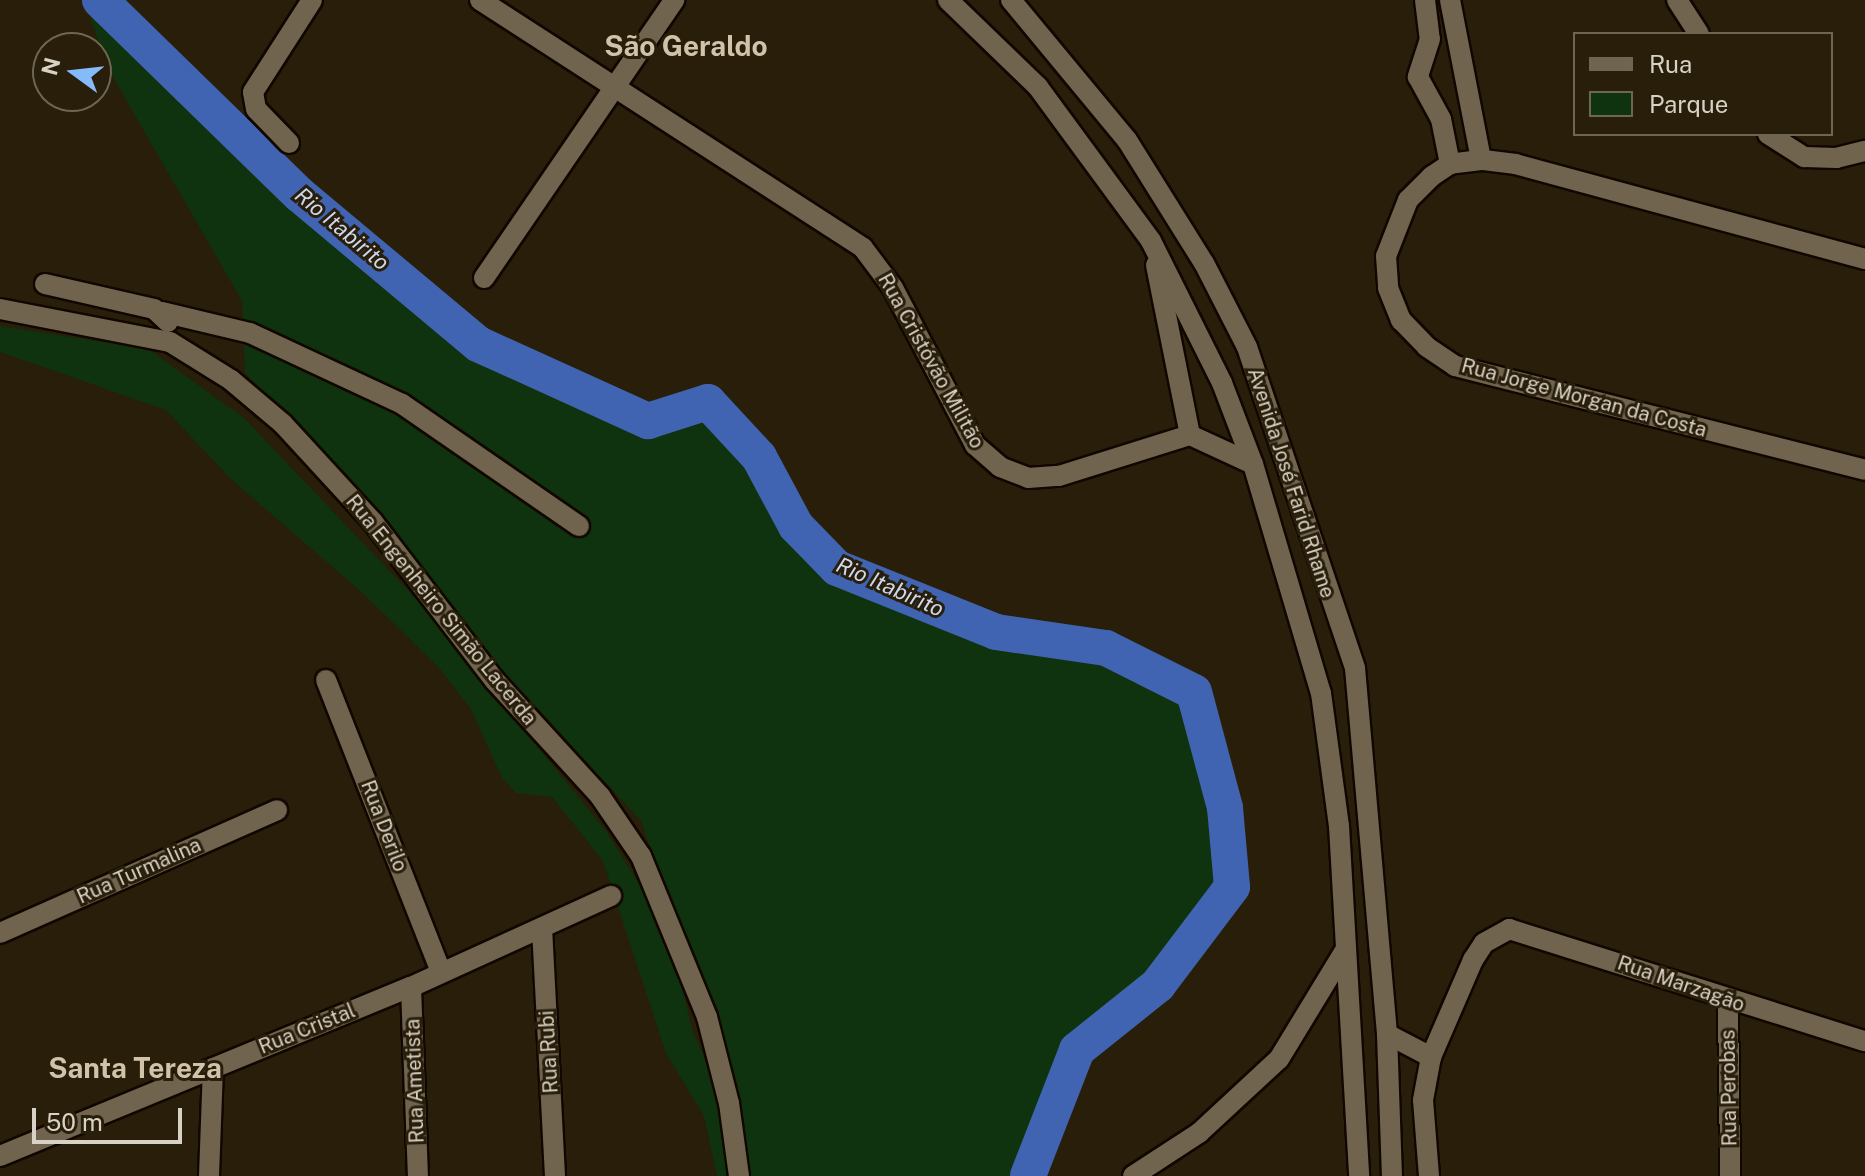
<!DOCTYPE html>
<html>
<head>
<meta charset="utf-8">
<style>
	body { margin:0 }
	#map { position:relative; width:1865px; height:1176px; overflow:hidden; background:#281e0a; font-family:"Public Sans",sans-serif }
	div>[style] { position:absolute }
	.green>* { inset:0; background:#0e330e }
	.river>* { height:36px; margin:-18px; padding:0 18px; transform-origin:18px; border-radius:18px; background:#4064b1 }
	.roads { filter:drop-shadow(2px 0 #110700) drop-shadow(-2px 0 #110700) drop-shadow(0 2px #110700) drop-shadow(0 -2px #110700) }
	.minor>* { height:20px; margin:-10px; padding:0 10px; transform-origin:10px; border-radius:10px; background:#71644f }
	span { translate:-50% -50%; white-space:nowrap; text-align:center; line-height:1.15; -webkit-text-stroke:6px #281e0a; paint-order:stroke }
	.street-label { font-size:20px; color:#d8d1c5 }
	.water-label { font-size:22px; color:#cdd8ee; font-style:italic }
	.district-label { font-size:28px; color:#d1c3ab; font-weight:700 }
	.legend { position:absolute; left:1573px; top:32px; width:260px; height:104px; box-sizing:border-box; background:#281e0a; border:2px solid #6e6655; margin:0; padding:10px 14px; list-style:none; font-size:24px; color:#d8d1c5 }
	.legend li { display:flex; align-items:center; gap:16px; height:40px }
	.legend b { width:40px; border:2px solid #6e6655 }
	.north { position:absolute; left:32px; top:32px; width:80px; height:80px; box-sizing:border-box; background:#281e0a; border:2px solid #6e6655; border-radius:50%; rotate:285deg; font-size:22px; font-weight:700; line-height:32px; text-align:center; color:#d8d1c5 }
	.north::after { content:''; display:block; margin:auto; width:28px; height:36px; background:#86bbfb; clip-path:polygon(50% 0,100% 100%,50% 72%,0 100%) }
	.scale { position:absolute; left:32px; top:1108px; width:150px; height:36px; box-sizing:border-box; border:4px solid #d8d1c5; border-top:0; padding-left:10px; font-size:24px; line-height:28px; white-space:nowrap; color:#d8d1c5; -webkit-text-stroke:6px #281e0a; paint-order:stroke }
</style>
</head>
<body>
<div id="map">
	<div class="green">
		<i style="clip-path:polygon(85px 0,100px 0,300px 195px,478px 344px,648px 420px,708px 402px,759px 457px,796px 526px,837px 568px,996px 632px,1106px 648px,1194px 692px,1225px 808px,1232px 887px,1158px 985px,1077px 1050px,1028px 1176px,751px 1176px,741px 1137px,742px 1176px,717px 1176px,704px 1116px,666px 1053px,603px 861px,552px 797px,516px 793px,502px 778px,471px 709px,439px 668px,365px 595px,232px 480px,166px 410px,0 352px,0 326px,148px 349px,244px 418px,420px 603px,606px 831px,667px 928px,693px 1032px,739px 1134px,707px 1008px,641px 821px,500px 668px,376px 513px,245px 373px,242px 301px,105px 63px)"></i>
	</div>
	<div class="river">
		<i style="left:100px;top:0;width:279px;rotate:44.3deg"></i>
		<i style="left:300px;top:195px;width:232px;rotate:39.9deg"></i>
		<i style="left:478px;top:344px;width:187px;rotate:24.4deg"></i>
		<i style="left:648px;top:421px;width:63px;rotate:-17.6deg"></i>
		<i style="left:708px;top:402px;width:75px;rotate:47.2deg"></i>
		<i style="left:759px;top:457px;width:78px;rotate:61.8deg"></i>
		<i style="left:796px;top:526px;width:59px;rotate:45.7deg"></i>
		<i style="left:837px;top:568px;width:171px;rotate:21.9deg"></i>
		<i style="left:996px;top:632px;width:111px;rotate:8.3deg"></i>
		<i style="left:1106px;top:648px;width:98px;rotate:26.6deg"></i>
		<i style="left:1194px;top:692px;width:120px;rotate:75deg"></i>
		<i style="left:1225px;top:808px;width:79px;rotate:84.9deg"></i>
		<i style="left:1232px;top:887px;width:123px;rotate:127.1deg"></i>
		<i style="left:1158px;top:985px;width:104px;rotate:141.3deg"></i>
		<i style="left:1077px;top:1050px;width:135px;rotate:111.3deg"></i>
	</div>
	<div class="roads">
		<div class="minor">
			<i style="left:480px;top:0;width:456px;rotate:32.9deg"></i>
			<i style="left:863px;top:248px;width:50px;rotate:53.1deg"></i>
			<i style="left:893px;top:288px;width:177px;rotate:62.4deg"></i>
			<i style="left:975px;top:445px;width:33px;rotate:41deg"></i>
			<i style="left:1000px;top:467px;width:30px;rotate:21deg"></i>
			<i style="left:1028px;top:478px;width:31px;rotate:-4deg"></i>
			<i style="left:1059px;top:476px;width:137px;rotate:-17.4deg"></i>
			<i style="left:1190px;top:435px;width:69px;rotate:24.7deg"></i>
			<i style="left:948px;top:0;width:125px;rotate:44deg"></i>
			<i style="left:1038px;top:87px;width:191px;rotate:53.7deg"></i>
			<i style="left:1151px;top:241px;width:159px;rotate:63.4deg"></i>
			<i style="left:1222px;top:383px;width:87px;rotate:69.1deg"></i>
			<i style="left:1253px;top:464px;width:239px;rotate:73.5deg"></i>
			<i style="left:1321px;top:693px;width:134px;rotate:82.3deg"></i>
			<i style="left:1339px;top:826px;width:351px;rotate:86.7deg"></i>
			<i style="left:1011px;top:0;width:182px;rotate:50.4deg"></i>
			<i style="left:1127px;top:140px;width:145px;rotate:58deg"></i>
			<i style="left:1204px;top:263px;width:94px;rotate:62.9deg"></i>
			<i style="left:1247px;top:347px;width:339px;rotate:71.4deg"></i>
			<i style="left:1355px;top:668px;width:367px;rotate:85deg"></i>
			<i style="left:1387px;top:1034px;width:142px;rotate:88deg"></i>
			<i style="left:1425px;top:0;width:39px;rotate:83deg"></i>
			<i style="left:1430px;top:39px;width:40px;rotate:108deg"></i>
			<i style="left:1418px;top:77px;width:48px;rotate:61.3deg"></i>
			<i style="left:1441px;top:119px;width:46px;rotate:78.7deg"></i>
			<i style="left:1450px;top:0;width:163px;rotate:79deg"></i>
			<i style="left:1677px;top:0;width:40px;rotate:57.1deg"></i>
			<i style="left:1768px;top:134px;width:43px;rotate:32.6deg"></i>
			<i style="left:1804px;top:157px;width:32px;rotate:2deg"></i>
			<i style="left:1836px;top:158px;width:30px;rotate:-14deg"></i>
			<i style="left:289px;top:143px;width:47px;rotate:-134.1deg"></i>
			<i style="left:256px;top:109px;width:17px;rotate:-100deg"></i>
			<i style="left:253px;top:92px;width:109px;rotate:-57.3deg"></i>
			<i style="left:1865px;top:259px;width:362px;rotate:-164.8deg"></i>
			<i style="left:1516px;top:164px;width:35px;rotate:-173deg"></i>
			<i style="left:1481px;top:160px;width:31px;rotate:173deg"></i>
			<i style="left:1450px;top:164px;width:22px;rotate:146deg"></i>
			<i style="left:1432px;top:176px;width:34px;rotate:135deg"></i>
			<i style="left:1408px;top:200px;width:60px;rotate:111.4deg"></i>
			<i style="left:1386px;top:256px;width:32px;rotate:86deg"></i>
			<i style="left:1388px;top:288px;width:35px;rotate:68deg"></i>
			<i style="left:1401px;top:320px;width:37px;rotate:46deg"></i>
			<i style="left:1427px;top:347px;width:34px;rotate:34deg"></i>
			<i style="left:1455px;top:366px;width:423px;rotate:14.2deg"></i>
			<i style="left:1156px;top:265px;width:173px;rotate:78.7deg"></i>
			<i style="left:484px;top:278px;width:337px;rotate:-55.6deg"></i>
			<i style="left:45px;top:284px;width:112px;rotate:12.9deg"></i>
			<i style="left:154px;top:309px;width:19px;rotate:43deg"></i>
			<i style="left:0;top:309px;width:173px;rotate:11deg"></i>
			<i style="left:170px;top:342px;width:72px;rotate:31.9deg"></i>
			<i style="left:231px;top:380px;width:68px;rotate:40.2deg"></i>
			<i style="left:283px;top:424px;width:133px;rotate:47.4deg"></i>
			<i style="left:373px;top:522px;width:200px;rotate:52.5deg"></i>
			<i style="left:495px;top:681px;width:156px;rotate:47.6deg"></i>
			<i style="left:600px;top:796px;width:73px;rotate:55.7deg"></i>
			<i style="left:641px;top:856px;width:174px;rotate:67.7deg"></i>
			<i style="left:707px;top:1017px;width:89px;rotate:75.7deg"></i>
			<i style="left:729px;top:1103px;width:74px;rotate:82.2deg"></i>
			<i style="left:162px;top:312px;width:90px;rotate:13.4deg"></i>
			<i style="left:250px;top:333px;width:168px;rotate:25deg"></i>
			<i style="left:402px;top:404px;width:215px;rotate:34.6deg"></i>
			<i style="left:326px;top:680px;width:314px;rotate:68.5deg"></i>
			<i style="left:542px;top:928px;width:248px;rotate:87deg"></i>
			<i style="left:0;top:933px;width:303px;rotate:-23.9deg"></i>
			<i style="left:411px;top:987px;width:189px;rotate:87.9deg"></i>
			<i style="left:1728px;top:1001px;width:175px;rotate:89.3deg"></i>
			<i style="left:1387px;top:1034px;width:50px;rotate:27.6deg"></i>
			<i style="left:0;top:1156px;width:444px;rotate:-22.4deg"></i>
			<i style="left:411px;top:987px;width:220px;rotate:-24.5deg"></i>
			<i style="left:209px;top:1176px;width:108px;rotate:-87.9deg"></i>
			<i style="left:1133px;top:1176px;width:79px;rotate:-33.1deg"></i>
			<i style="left:1199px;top:1133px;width:109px;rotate:-42.8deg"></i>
			<i style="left:1279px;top:1059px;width:129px;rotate:-58.7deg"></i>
			<i style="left:1429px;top:1176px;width:76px;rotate:-94.5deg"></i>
			<i style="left:1423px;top:1100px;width:44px;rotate:-79.5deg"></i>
			<i style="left:1431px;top:1057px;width:106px;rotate:-66.6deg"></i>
			<i style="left:1473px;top:960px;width:20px;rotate:-57deg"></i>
			<i style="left:1484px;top:943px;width:29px;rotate:-29deg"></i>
			<i style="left:1509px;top:929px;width:373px;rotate:17.5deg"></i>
		</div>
	</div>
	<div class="street-label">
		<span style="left:931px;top:361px;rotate:61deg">Rua Cristóvão Militão</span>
		<span style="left:1584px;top:398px;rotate:15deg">Rua Jorge Morgan da Costa</span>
		<span style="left:1291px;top:483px;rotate:72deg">Avenida José Farid Rhame</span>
		<span style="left:441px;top:610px;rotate:51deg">Rua Engenheiro Simão Lacerda</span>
		<span style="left:384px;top:826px;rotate:69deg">Rua Derilo</span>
		<span style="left:139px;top:871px;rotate:-24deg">Rua Turmalina</span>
		<span style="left:1681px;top:984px;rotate:19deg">Rua Marzagão</span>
		<span style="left:307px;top:1029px;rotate:-22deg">Rua Cristal</span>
		<span style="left:549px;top:1052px;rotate:-93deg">Rua Rubi</span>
		<span style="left:415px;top:1081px;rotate:-92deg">Rua Ametista</span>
		<span style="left:1729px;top:1088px;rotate:-91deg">Rua Perobas</span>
	</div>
	<div class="water-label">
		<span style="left:342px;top:229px;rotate:40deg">Rio Itabirito</span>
		<span style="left:890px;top:587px;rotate:24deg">Rio Itabirito</span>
	</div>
	<div class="district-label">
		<span style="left:686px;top:46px">São Geraldo</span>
		<span style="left:135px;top:1068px">Santa Tereza</span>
	</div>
	<ul class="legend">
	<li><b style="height:10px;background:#71644f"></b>Rua</li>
	<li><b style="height:22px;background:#0e330e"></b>Parque</li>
	</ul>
	<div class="north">N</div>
	<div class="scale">50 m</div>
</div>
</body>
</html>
